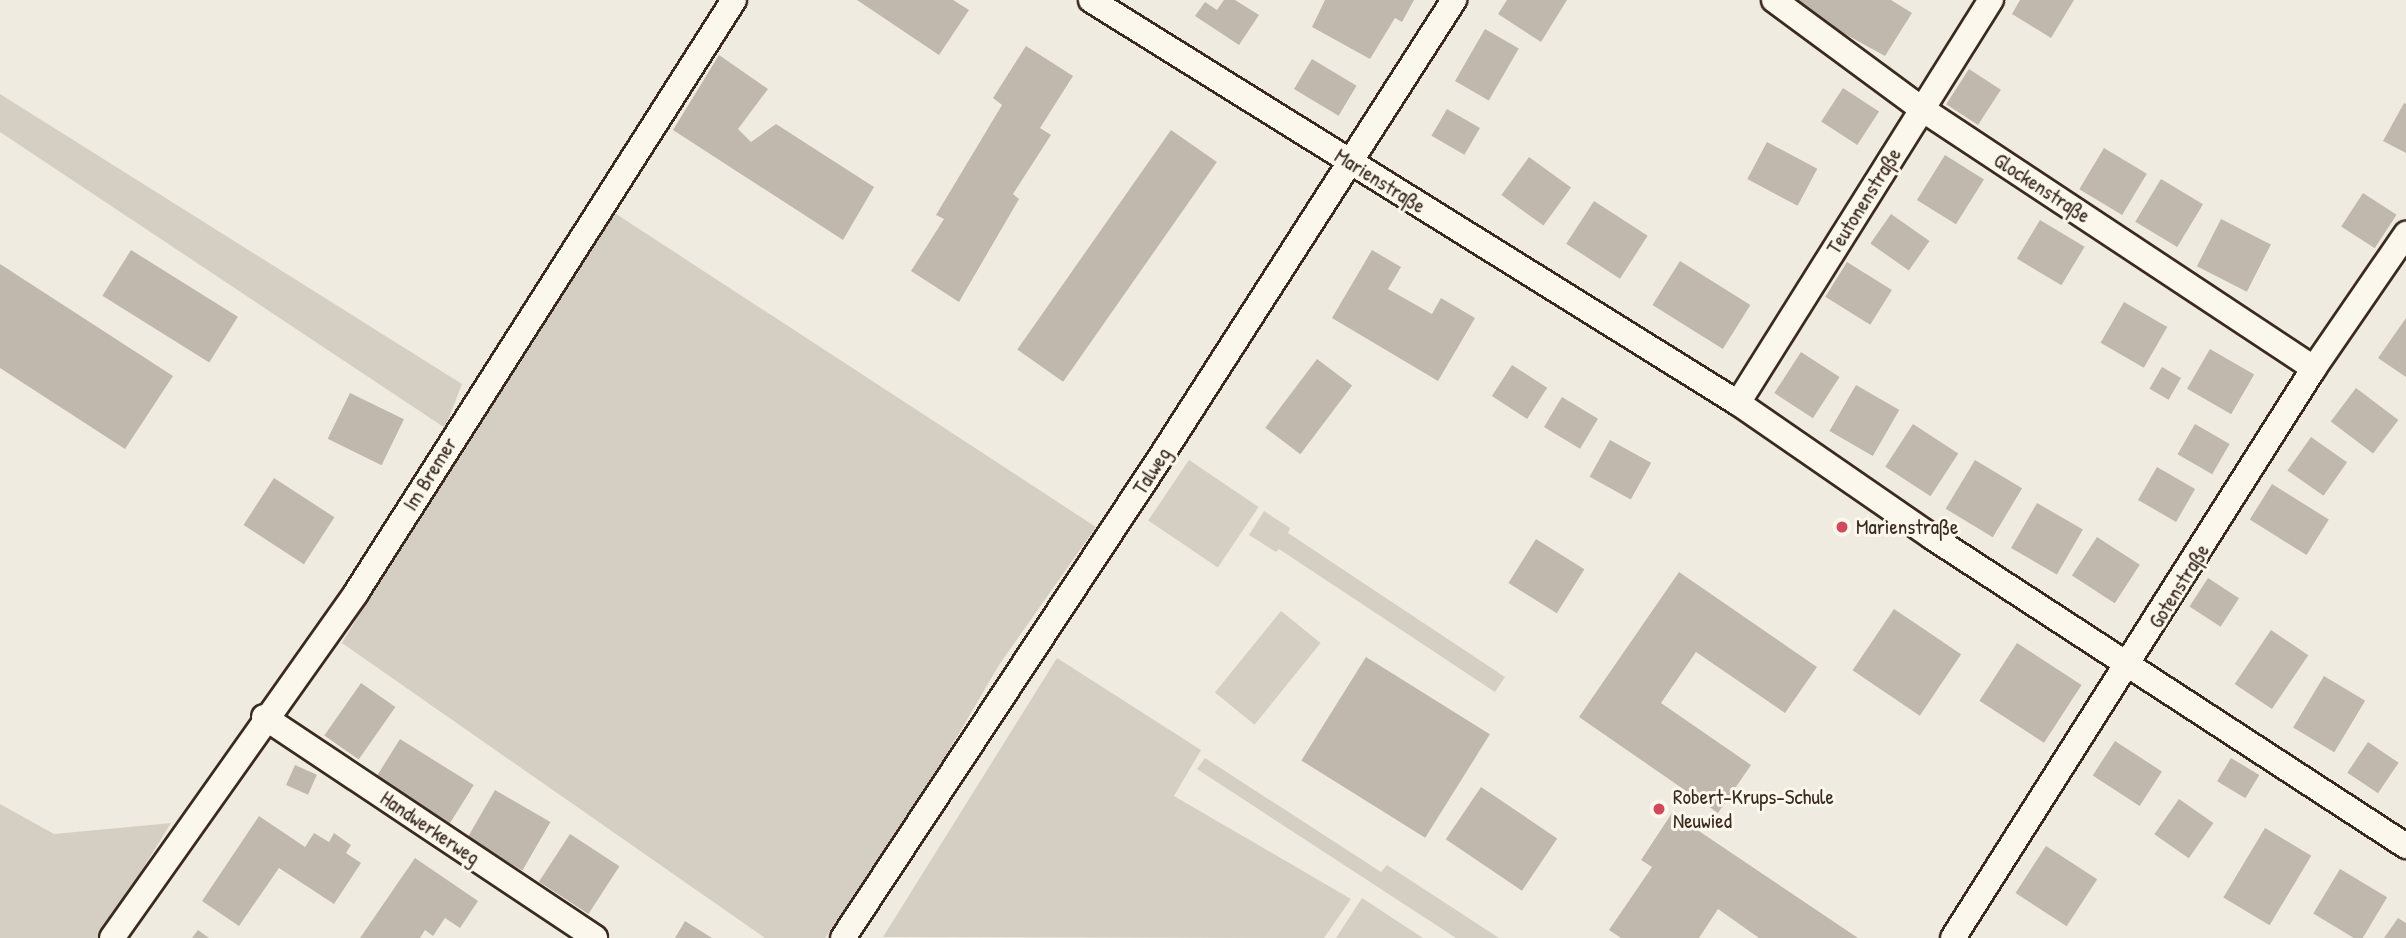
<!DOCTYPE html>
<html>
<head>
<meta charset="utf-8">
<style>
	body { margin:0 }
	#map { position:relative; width:2406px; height:938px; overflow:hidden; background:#f0ebe0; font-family:"Patrick Hand",sans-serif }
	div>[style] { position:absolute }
	.green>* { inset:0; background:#d5cec3; transform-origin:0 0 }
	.building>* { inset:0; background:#c0b8ad; transform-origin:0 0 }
	.roads { filter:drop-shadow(2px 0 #3b2a1e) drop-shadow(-2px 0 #3b2a1e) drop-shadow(0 2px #3b2a1e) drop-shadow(0 -2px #3b2a1e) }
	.minor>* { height:24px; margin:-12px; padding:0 12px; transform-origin:12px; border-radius:12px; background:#fbf7ec }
	.dots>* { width:19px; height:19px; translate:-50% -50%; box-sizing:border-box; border:4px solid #fbf7ec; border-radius:50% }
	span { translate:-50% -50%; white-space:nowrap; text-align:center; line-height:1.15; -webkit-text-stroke:6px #fbf7ec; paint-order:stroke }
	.street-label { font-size:21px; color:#3b2a1e }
	.poi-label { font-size:21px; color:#3b2a1e }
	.left { translate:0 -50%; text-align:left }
</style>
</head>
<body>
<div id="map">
	<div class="green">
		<i style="clip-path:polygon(0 94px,462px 384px,445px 428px,0 132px)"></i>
		<i style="clip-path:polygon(607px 208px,1096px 527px,999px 665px,914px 810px,825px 938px,765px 938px,342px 643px,431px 494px,518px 364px)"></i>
		<i style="left:1189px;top:460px;width:84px;height:73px;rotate:34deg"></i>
		<i style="clip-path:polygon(1264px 511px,1290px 528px,1288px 533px,1505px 677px,1495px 692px,1279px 549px,1276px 552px,1249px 535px)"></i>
		<i style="left:1281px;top:611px;width:51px;height:105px;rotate:39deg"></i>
		<i style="clip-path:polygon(1057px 658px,1201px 750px,1174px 796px,1351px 899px,1324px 938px,883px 937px)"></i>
		<i style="clip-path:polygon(1205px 758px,1381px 872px,1387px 865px,1499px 938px,1456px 938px,1197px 769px)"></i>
		<i style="clip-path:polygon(0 804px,54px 834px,171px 823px,100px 938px,0 938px)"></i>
		<i style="clip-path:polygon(1362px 898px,1423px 938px,1336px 938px)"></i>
	</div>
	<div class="building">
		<i style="clip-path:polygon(857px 0,953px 0,969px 10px,939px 55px)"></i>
		<i style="clip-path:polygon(1224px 0,1235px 0,1259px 15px,1239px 45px,1195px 16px,1205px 2px,1217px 10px)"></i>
		<i style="clip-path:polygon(1325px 0,1414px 0,1402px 22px,1395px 18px,1370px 59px,1312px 27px)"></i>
		<i style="clip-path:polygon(1507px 0,1567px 0,1541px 42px,1498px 14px)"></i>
		<i style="clip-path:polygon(1783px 0,1891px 0,1912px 13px,1885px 56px)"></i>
		<i style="clip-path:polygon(2020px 0,2074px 0,2051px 38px,2012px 14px)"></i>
		<i style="left:1485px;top:29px;width:39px;height:60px;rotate:30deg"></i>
		<i style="clip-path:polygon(1026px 46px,1073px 76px,1040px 128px,1051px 135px,1013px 194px,1019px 199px,959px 302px,911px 271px,944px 219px,936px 215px,1002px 105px,993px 98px)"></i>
		<i style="clip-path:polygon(719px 55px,768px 89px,738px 129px,751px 142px,776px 124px,874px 187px,843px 240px,673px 130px)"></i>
		<i style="left:1312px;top:59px;width:52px;height:35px;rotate:31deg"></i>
		<i style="left:1969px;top:69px;width:38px;height:42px;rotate:33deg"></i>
		<i style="left:1843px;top:88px;width:43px;height:40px;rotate:33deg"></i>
		<i style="clip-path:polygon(2404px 103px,2406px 104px,2406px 153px,2383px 141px)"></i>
		<i style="left:1447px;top:109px;width:38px;height:31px;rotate:30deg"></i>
		<i style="left:1171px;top:130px;width:56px;height:268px;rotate:35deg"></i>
		<i style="left:1767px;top:142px;width:57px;height:42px;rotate:28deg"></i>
		<i style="left:2104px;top:148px;width:50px;height:48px;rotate:31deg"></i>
		<i style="left:1945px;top:155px;width:46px;height:53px;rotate:32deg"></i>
		<i style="left:1529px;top:157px;width:52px;height:47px;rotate:36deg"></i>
		<i style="left:2161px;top:179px;width:49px;height:50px;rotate:31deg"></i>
		<i style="left:2363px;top:193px;width:40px;height:40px;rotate:33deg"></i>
		<i style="left:1594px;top:201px;width:64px;height:51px;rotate:33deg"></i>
		<i style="left:1891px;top:214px;width:47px;height:36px;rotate:35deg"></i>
		<i style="left:2221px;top:219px;width:56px;height:53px;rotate:27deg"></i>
		<i style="left:2040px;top:220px;width:52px;height:45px;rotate:31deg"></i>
		<i style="left:131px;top:250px;width:126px;height:54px;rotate:32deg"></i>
		<i style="clip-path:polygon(1372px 250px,1401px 267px,1388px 289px,1432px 314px,1441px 298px,1475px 318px,1438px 381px,1332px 318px)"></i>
		<i style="left:1680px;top:261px;width:83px;height:52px;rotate:32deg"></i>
		<i style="left:1847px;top:262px;width:53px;height:41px;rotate:32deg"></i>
		<i style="clip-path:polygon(0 264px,173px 376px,125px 449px,0 368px)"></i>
		<i style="left:2124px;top:302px;width:50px;height:47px;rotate:30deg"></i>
		<i style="clip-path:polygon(2406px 318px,2406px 377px,2378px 358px)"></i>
		<i style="left:2210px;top:349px;width:51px;height:46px;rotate:30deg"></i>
		<i style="left:1801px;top:352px;width:46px;height:49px;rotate:33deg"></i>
		<i style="left:1317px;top:359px;width:44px;height:86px;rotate:37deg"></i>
		<i style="left:1512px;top:365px;width:42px;height:37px;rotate:33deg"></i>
		<i style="left:2162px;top:367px;width:22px;height:25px;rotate:30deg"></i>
		<i style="left:1856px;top:385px;width:50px;height:53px;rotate:30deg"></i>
		<i style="left:2356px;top:388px;width:53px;height:42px;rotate:37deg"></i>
		<i style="left:350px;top:393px;width:60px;height:51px;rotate:26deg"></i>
		<i style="left:1562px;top:397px;width:42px;height:35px;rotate:31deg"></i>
		<i style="left:1913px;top:424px;width:54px;height:51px;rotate:33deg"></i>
		<i style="left:2195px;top:424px;width:40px;height:35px;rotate:30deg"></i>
		<i style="left:2311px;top:437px;width:44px;height:41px;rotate:35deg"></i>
		<i style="left:1610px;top:440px;width:47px;height:42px;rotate:29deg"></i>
		<i style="left:1975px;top:460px;width:55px;height:57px;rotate:31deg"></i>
		<i style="left:2157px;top:467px;width:44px;height:38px;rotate:30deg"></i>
		<i style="left:274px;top:478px;width:72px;height:56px;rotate:33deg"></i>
		<i style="left:2272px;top:484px;width:67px;height:42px;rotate:32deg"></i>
		<i style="left:2037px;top:503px;width:53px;height:52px;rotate:30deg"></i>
		<i style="left:2097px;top:537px;width:51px;height:46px;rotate:33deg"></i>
		<i style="left:1536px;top:539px;width:57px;height:52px;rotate:32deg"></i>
		<i style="clip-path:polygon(1679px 572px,1817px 667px,1785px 713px,1696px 652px,1661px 703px,1751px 765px,1718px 813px,1579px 717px)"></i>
		<i style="left:2208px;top:578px;width:37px;height:34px;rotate:33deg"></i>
		<i style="left:1894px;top:609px;width:81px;height:74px;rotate:34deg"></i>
		<i style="left:2271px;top:630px;width:45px;height:65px;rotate:34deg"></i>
		<i style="left:2017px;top:643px;width:77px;height:69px;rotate:33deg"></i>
		<i style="left:1366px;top:657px;width:146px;height:122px;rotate:32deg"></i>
		<i style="left:2324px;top:676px;width:48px;height:60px;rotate:31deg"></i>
		<i style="left:361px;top:683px;width:42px;height:64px;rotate:35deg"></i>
		<i style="left:400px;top:739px;width:87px;height:48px;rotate:32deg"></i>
		<i style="left:2115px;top:741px;width:56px;height:41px;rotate:33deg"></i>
		<i style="left:2368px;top:742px;width:37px;height:37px;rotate:34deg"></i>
		<i style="left:2231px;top:758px;width:33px;height:27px;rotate:31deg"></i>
		<i style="left:295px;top:765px;width:24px;height:22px;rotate:24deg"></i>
		<i style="left:1481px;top:787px;width:92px;height:63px;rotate:34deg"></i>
		<i style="left:495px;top:790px;width:64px;height:56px;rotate:30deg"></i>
		<i style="left:2179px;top:799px;width:42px;height:43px;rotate:35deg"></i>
		<i style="clip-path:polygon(1672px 813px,1858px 938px,1759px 938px,1718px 909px,1699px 938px,1621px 938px,1609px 930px,1652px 867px,1641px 860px)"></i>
		<i style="clip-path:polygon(259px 816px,305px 847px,314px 833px,329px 842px,334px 833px,351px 845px,346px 853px,361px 863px,334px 904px,279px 868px,239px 926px,202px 901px)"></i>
		<i style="left:2265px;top:828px;width:54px;height:81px;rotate:31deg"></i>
		<i style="left:570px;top:834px;width:59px;height:57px;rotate:33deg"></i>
		<i style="left:2046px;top:846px;width:61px;height:56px;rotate:33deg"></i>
		<i style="clip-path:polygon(415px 858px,478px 901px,460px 928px,445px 918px,433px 936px,425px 930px,420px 938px,360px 938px)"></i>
		<i style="left:2340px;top:869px;width:55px;height:52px;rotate:31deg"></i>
		<i style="clip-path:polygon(2398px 918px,2406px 923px,2406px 938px,2384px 938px)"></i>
		<i style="clip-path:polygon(685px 921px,712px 938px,675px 938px)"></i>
		<i style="clip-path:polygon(198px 930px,209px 938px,192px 938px)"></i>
	</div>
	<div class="roads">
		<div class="minor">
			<i style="left:1091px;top:0;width:762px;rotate:31.92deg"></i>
			<i style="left:1738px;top:403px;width:236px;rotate:34.6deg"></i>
			<i style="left:1932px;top:537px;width:566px;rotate:33.1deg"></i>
			<i style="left:1774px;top:0;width:184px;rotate:36.4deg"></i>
			<i style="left:1922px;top:109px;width:470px;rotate:33.5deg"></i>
			<i style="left:1738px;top:403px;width:476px;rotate:-57.9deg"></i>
			<i style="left:264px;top:717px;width:398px;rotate:33.7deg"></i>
			<i style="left:112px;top:938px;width:423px;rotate:-54.7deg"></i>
			<i style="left:356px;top:593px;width:703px;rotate:-57.49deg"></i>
			<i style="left:843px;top:938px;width:579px;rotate:-56.56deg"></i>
			<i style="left:1162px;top:455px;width:541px;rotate:-57.31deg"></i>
			<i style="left:1953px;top:938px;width:675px;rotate:-57.65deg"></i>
			<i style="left:2314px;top:368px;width:163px;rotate:-55.5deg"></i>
		</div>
	</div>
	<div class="dots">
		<i style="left:1842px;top:527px;background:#d1495b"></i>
		<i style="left:1659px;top:809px;background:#d1495b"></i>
	</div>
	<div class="street-label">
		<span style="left:1380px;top:181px;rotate:32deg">Marienstraße</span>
		<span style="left:2042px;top:188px;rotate:33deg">Glockenstraße</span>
		<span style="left:1864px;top:201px;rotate:-58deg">Teutonenstraße</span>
		<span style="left:1152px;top:471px;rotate:-57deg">Talweg</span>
		<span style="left:430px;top:474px;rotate:-58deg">Im Bremer</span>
		<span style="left:2179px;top:586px;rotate:-58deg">Gotenstraße</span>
		<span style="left:430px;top:828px;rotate:34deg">Handwerkerweg</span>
	</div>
	<div class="poi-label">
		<span class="left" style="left:1856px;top:527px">Marienstraße</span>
		<span class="left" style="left:1673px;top:809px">Robert-Krups-Schule<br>Neuwied</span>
	</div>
</div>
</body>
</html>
